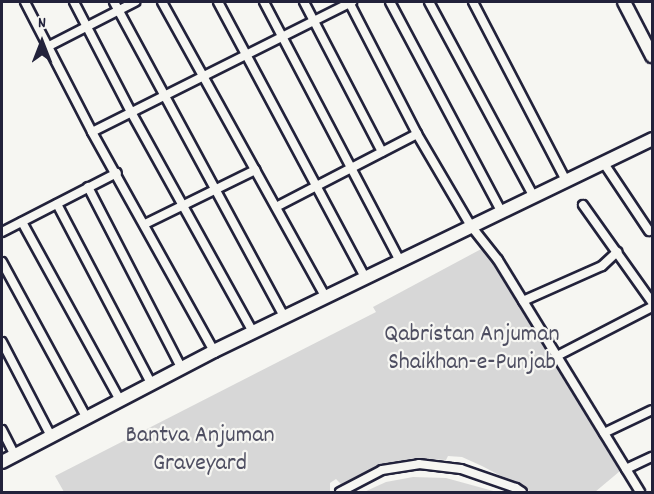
<!DOCTYPE html>
<html>
<head>
<meta charset="utf-8">
<style>
	body { margin:0 }
	#map { position:relative; width:654px; height:494px; overflow:hidden; background:#f6f6f2; font-family:Dekko,sans-serif }
	div>[style] { position:absolute }
	.green>* { inset:0; background:#d7d7d7 }
	.roads { filter:drop-shadow(2px 0 #22223b) drop-shadow(-2px 0 #22223b) drop-shadow(0 2px #22223b) drop-shadow(0 -2px #22223b) }
	.street>* { height:8px; margin:-4px; padding:0 4px; transform-origin:4px; border-radius:4px; background:#f6f6f2 }
	.secondary>* { height:12px; margin:-6px; padding:0 6px; transform-origin:6px; border-radius:6px; background:#f6f6f2 }
	span { translate:-50% -50%; white-space:nowrap; text-align:center; line-height:1.15; -webkit-text-stroke:4.5px #f6f6f2; paint-order:stroke }
	.park-label { font-size:24px; color:#4f4f62 }
	.frame { position:absolute; inset:0; border:3px solid #22223b; pointer-events:none }
	.north { position:absolute; left:12px; top:12px; width:60px; height:60px; -webkit-text-stroke:4px #f6f6f2; paint-order:stroke; rotate:0deg; font-size:16px; font-weight:700; line-height:24px; text-align:center; color:#22223b }
	.north::after { content:''; display:block; margin:auto; width:21px; height:27px; background:#22223b; clip-path:polygon(50% 0,100% 100%,50% 72%,0 100%) }
</style>
</head>
<body>
<div id="map">
	<div class="green">
		<i style="clip-path:polygon(485px 247px,620px 471px,595px 492px,531px 492px,482px 466px,462px 457px,448px 456px,446px 460px,414px 458px,377px 466px,341px 484px,336px 479px,330px 483px,330px 491px,327px 492px,64px 492px,55px 476px,376px 312px,373px 307px)"></i>
		<i style="clip-path:polygon(413px 477px,446px 478px,497px 492px,364px 492px,386px 482px)"></i>
	</div>
	<div class="roads">
		<div class="street">
			<i style="left:25px;top:2px;width:146px;rotate:62.7deg"></i>
			<i style="left:92px;top:132px;width:251px;rotate:60.9deg"></i>
			<i style="left:74px;top:2px;width:124px;rotate:62.6deg"></i>
			<i style="left:131px;top:112px;width:252px;rotate:61deg"></i>
			<i style="left:114px;top:2px;width:358px;rotate:61.6deg"></i>
			<i style="left:162px;top:2px;width:336px;rotate:61deg"></i>
			<i style="left:218px;top:2px;width:312px;rotate:61.9deg"></i>
			<i style="left:264px;top:2px;width:293px;rotate:62.3deg"></i>
			<i style="left:304px;top:2px;width:169px;rotate:62.5deg"></i>
			<i style="left:349px;top:2px;width:148px;rotate:62.7deg"></i>
			<i style="left:417px;top:134px;width:107px;rotate:59.6deg"></i>
			<i style="left:471px;top:226px;width:43px;rotate:51.5deg"></i>
			<i style="left:498px;top:260px;width:272px;rotate:58.5deg"></i>
			<i style="left:390px;top:2px;width:237px;rotate:62deg"></i>
			<i style="left:429px;top:2px;width:219px;rotate:61.7deg"></i>
			<i style="left:473px;top:2px;width:199px;rotate:62.5deg"></i>
			<i style="left:49px;top:46px;width:97px;rotate:-27.1deg"></i>
			<i style="left:92px;top:132px;width:291px;rotate:-26.6deg"></i>
			<i style="left:603px;top:162px;width:83px;rotate:56.3deg"></i>
			<i style="left:88px;top:187px;width:203px;rotate:62.7deg"></i>
			<i style="left:57px;top:204px;width:202px;rotate:62.3deg"></i>
			<i style="left:583px;top:205px;width:119px;rotate:54.6deg"></i>
			<i style="left:276px;top:207px;width:159px;rotate:-27.4deg"></i>
			<i style="left:22px;top:222px;width:203px;rotate:61.2deg"></i>
			<i style="left:145px;top:224px;width:123px;rotate:-26.1deg"></i>
			<i style="left:2px;top:232px;width:129px;rotate:-27.2deg"></i>
			<i style="left:2px;top:262px;width:176px;rotate:61.5deg"></i>
			<i style="left:523px;top:301px;width:86px;rotate:-23.9deg"></i>
			<i style="left:602px;top:266px;width:21px;rotate:-43deg"></i>
			<i style="left:2px;top:342px;width:106px;rotate:62.5deg"></i>
			<i style="left:557px;top:356px;width:107px;rotate:-27.3deg"></i>
			<i style="left:2px;top:430px;width:28px;rotate:63deg"></i>
			<i style="left:604px;top:433px;width:53px;rotate:-25.6deg"></i>
			<i style="left:626px;top:469px;width:29px;rotate:-25deg"></i>
			<i style="left:340px;top:492px;width:47px;rotate:-27.6deg"></i>
			<i style="left:382px;top:470px;width:37px;rotate:-9deg"></i>
			<i style="left:419px;top:464px;width:42px;rotate:6.8deg"></i>
			<i style="left:461px;top:469px;width:58px;rotate:19.1deg"></i>
			<i style="left:516px;top:488px;width:7px;rotate:34deg"></i>
		</div>
		<div class="secondary">
			<i style="left:624px;top:2px;width:61px;rotate:62.6deg"></i>
			<i style="left:2px;top:462px;width:239px;rotate:-27.6deg"></i>
			<i style="left:214px;top:351px;width:487px;rotate:-25.8deg"></i>
		</div>
	</div>
	<div class="park-label">
		<span style="left:472px;top:350px">Qabristan Anjuman<br>Shaikhan-e-Punjab</span>
		<span style="left:200px;top:451px">Bantva Anjuman<br>Graveyard</span>
	</div>
	<div class="frame"></div>
	<div class="north">N</div>
</div>
</body>
</html>
